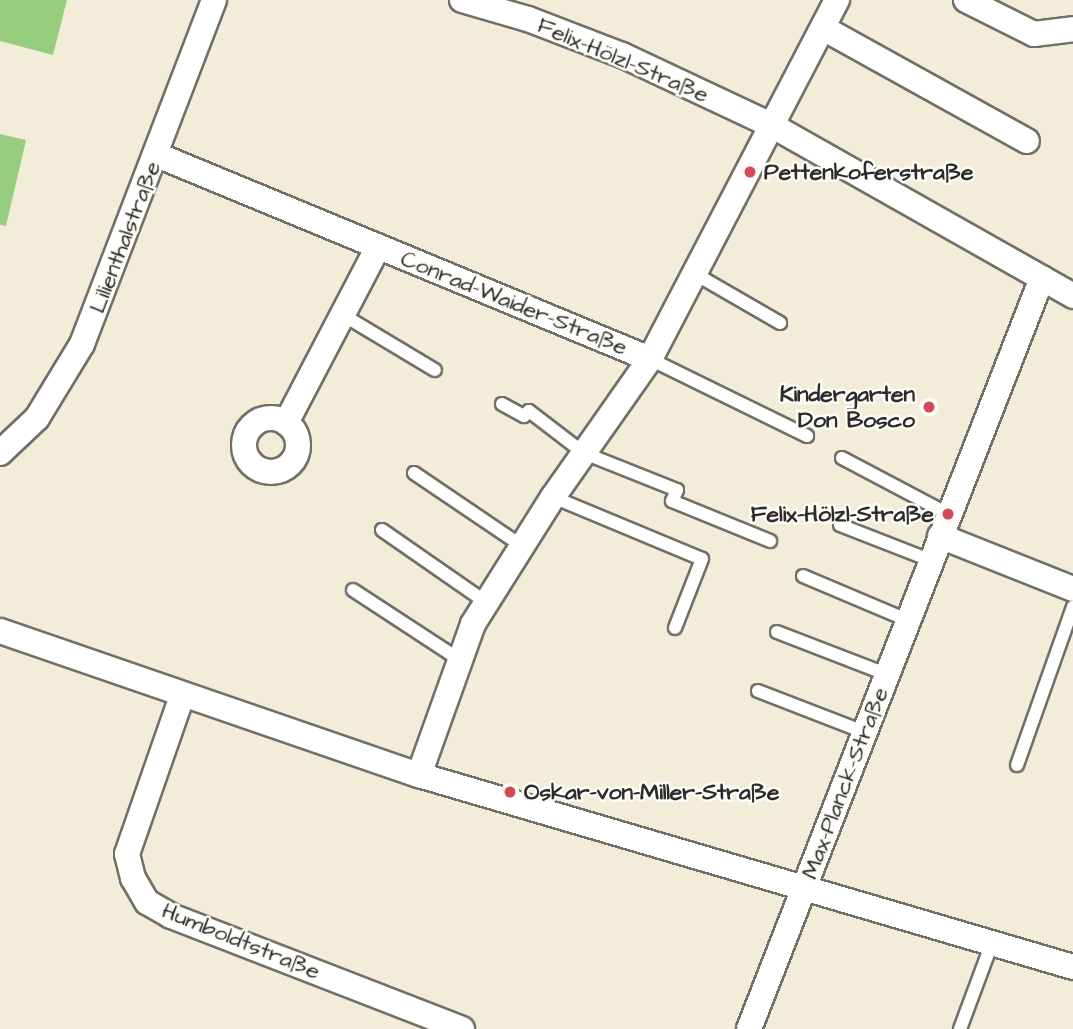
<!DOCTYPE html>
<html>
<head>
<meta charset="utf-8">
<style>
	body { margin:0 }
	#map { position:relative; width:1073px; height:1029px; overflow:hidden; background:#f2edd8; font-family:"Architects Daughter",sans-serif }
	div>[style] { position:absolute }
	.green>* { inset:0; background:#96cd7f }
	.roads { filter:drop-shadow(2px 0 #716f68) drop-shadow(-2px 0 #716f68) drop-shadow(0 2px #716f68) drop-shadow(0 -2px #716f68) }
	.lane>* { height:12px; margin:-6px; padding:0 6px; transform-origin:6px; border-radius:6px; background:#fff }
	.street>* { height:24px; margin:-12px; padding:0 12px; transform-origin:12px; border-radius:12px; background:#fff }
	.street>.ring { margin:-12px; padding:0; box-sizing:content-box; background:none; border:24px solid #fff; border-radius:50% }
	.dots>* { width:19px; height:19px; translate:-50% -50%; box-sizing:border-box; border:4px solid #fdfcf7; border-radius:50% }
	span { translate:-50% -50%; white-space:nowrap; text-align:center; line-height:1.15; -webkit-text-stroke:5px #fdfcf7; paint-order:stroke }
	.street-label { font-size:23px; color:#2b2b2b }
	.poi-label { font-size:23px; color:#2b2b2b; font-weight:700 }
	.left { translate:0 -50%; text-align:left }
	.right { translate:-100% -50%; text-align:right }
</style>
</head>
<body>
<div id="map">
	<div class="green">
		<i style="clip-path:polygon(0 0,67px 0,53px 55px,0 41px)"></i>
		<i style="clip-path:polygon(0 134px,26px 140px,6px 226px,0 225px)"></i>
	</div>
	<div class="roads">
		<div class="lane">
			<i style="left:697px;top:275px;width:96px;rotate:30deg"></i>
			<i style="left:343px;top:315px;width:107px;rotate:30.9deg"></i>
			<i style="left:650px;top:359px;width:175px;rotate:26.1deg"></i>
			<i style="left:502px;top:404px;width:25px;rotate:29deg"></i>
			<i style="left:524px;top:416px;width:7px;rotate:-45deg"></i>
			<i style="left:529px;top:411px;width:69px;rotate:37.4deg"></i>
			<i style="left:584px;top:453px;width:100px;rotate:21.7deg"></i>
			<i style="left:677px;top:490px;width:12px;rotate:114deg"></i>
			<i style="left:672px;top:501px;width:106px;rotate:22.2deg"></i>
			<i style="left:842px;top:458px;width:120px;rotate:27.8deg"></i>
			<i style="left:414px;top:473px;width:130px;rotate:34.1deg"></i>
			<i style="left:553px;top:497px;width:161px;rotate:22.6deg"></i>
			<i style="left:702px;top:559px;width:74px;rotate:111.4deg"></i>
			<i style="left:840px;top:525px;width:97px;rotate:21.3deg"></i>
			<i style="left:382px;top:530px;width:128px;rotate:34.8deg"></i>
			<i style="left:803px;top:576px;width:113px;rotate:22.9deg"></i>
			<i style="left:353px;top:590px;width:128px;rotate:33.2deg"></i>
			<i style="left:777px;top:632px;width:117px;rotate:21.1deg"></i>
			<i style="left:758px;top:691px;width:114px;rotate:21.1deg"></i>
			<i style="left:1017px;top:765px;width:168px;rotate:-70.5deg"></i>
			<i style="left:960px;top:1029px;width:92px;rotate:-69.6deg"></i>
		</div>
		<div class="street">
			<i style="left:462px;top:0;width:69px;rotate:16.1deg"></i>
			<i style="left:528px;top:19px;width:101px;rotate:21deg"></i>
			<i style="left:622px;top:55px;width:167px;rotate:25.2deg"></i>
			<i style="left:773px;top:126px;width:345px;rotate:29.5deg"></i>
			<i style="left:966px;top:0;width:76px;rotate:26.6deg"></i>
			<i style="left:1034px;top:34px;width:39px;rotate:-7deg"></i>
			<i style="left:823px;top:28px;width:233px;rotate:29deg"></i>
			<i style="left:157px;top:155px;width:534px;rotate:22.48deg"></i>
			<i class="ring" style="left:244px;top:418px;width:30px;height:30px"></i>
			<i style="left:286px;top:423px;width:199px;rotate:-62.4deg"></i>
			<i style="left:0;top:453px;width:51px;rotate:-43.4deg"></i>
			<i style="left:37px;top:418px;width:87px;rotate:-58.7deg"></i>
			<i style="left:82px;top:344px;width:368px;rotate:-69deg"></i>
			<i style="left:940px;top:536px;width:143px;rotate:21.7deg"></i>
			<i style="left:0;top:631px;width:443px;rotate:19deg"></i>
			<i style="left:419px;top:775px;width:682px;rotate:16.36deg"></i>
			<i style="left:182px;top:696px;width:167px;rotate:109.2deg"></i>
			<i style="left:127px;top:854px;width:25px;rotate:76deg"></i>
			<i style="left:133px;top:878px;width:28px;rotate:60deg"></i>
			<i style="left:147px;top:902px;width:28px;rotate:30deg"></i>
			<i style="left:171px;top:916px;width:312px;rotate:21.2deg"></i>
			<i style="left:419px;top:775px;width:160px;rotate:-70.3deg"></i>
			<i style="left:473px;top:624px;width:150px;rotate:-57.8deg"></i>
			<i style="left:553px;top:497px;width:169px;rotate:-54.9deg"></i>
			<i style="left:650px;top:359px;width:405px;rotate:-62.5deg"></i>
			<i style="left:749px;top:1029px;width:806px;rotate:-68.69deg"></i>
		</div>
	</div>
	<div class="dots">
		<i style="left:750px;top:172px;background:#d1495b"></i>
		<i style="left:929px;top:407px;background:#d1495b"></i>
		<i style="left:948px;top:514px;background:#d1495b"></i>
		<i style="left:510px;top:792px;background:#d1495b"></i>
	</div>
	<div class="street-label">
		<span style="left:623px;top:60px;rotate:23deg">Felix-Hölzl-Straße</span>
		<span style="left:125px;top:237px;rotate:-69deg">Lilienthalstraße</span>
		<span style="left:514px;top:303px;rotate:22deg">Conrad-Waider-Straße</span>
		<span style="left:845px;top:783px;rotate:-69deg">Max-Planck-Straße</span>
		<span style="left:241px;top:941px;rotate:22deg">Humboldtstraße</span>
	</div>
	<div class="poi-label">
		<span class="left" style="left:764px;top:172px">Pettenkoferstraße</span>
		<span class="right" style="left:915px;top:407px">Kindergarten<br>Don Bosco</span>
		<span class="right" style="left:934px;top:514px">Felix-Hölzl-Straße</span>
		<span class="left" style="left:524px;top:792px">Oskar-von-Miller-Straße</span>
	</div>
</div>
</body>
</html>
